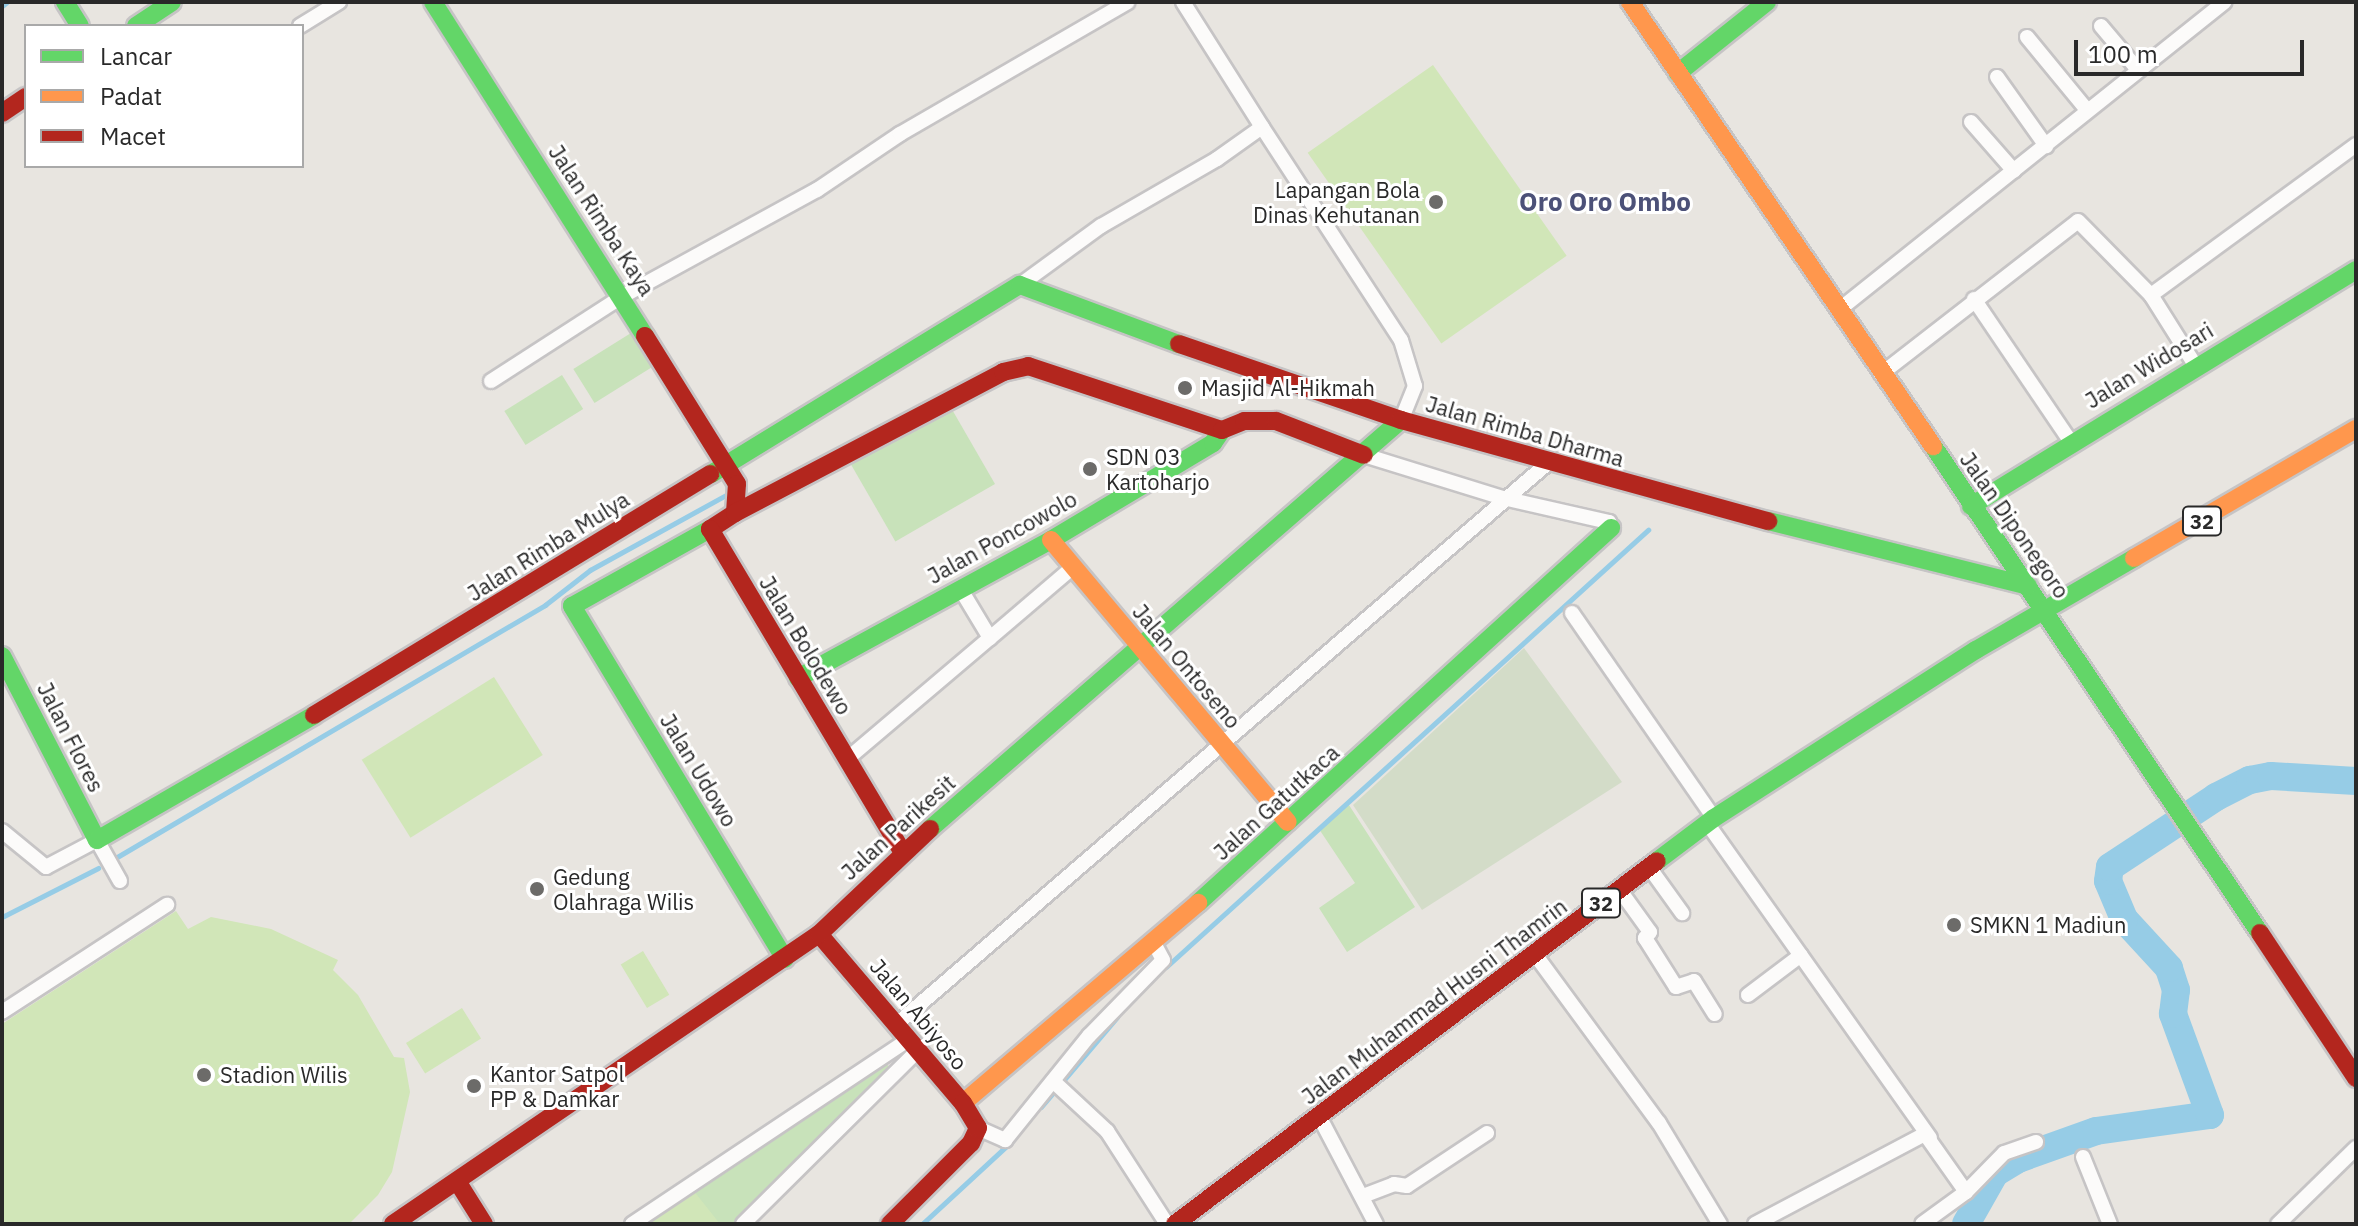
<!DOCTYPE html>
<html>
<head>
<meta charset="utf-8">
<style>
	body { margin:0 }
	#map { position:relative; width:2358px; height:1226px; overflow:hidden; background:#e8e5e0; font-family:"IBM Plex Sans",sans-serif }
	div>[style] { position:absolute }
	.green>* { inset:0; background:#c8e2ba; transform-origin:0 0 }
	.cemetery>* { inset:0; background:#d3dcc8 }
	.pitch>* { inset:0; background:#d1e6b8; transform-origin:0 0 }
	.stream>* { height:5px; margin:-2.5px; padding:0 2.5px; transform-origin:2.5px; border-radius:2.5px; background:#96cce6 }
	.river>* { height:28px; margin:-14px; padding:0 14px; transform-origin:14px; border-radius:14px; background:#96cce6 }
	.roads { filter:drop-shadow(2px 0 #c6c4c5) drop-shadow(-2px 0 #c6c4c5) drop-shadow(0 2px #c6c4c5) drop-shadow(0 -2px #c6c4c5) }
	.street>* { height:14px; margin:-7px; padding:0 7px; transform-origin:7px; border-radius:7px; background:#fcfbfa }
	.fast>* { height:18px; margin:-9px; padding:0 9px; transform-origin:9px; border-radius:9px; background:#63d668 }
	.slow>* { height:18px; margin:-9px; padding:0 9px; transform-origin:9px; border-radius:9px; background:#ff974d }
	.jam>* { height:18px; margin:-9px; padding:0 9px; transform-origin:9px; border-radius:9px; background:#b3261e }
	.dots>* { width:22px; height:22px; translate:-50% -50%; box-sizing:border-box; border:4px solid #fff; border-radius:50% }
	span { translate:-50% -50%; white-space:nowrap; text-align:center; line-height:1.15; -webkit-text-stroke:6px #fff; paint-order:stroke }
	.shield-label span { padding:2px 6px; background:#fff; border:2px solid; border-radius:6px; -webkit-text-stroke-width:0 }
	.shield-label { font-size:20px; color:#292929; font-weight:700 }
	.poi-label { font-size:22px; color:#292929 }
	.right { translate:-100% -50%; text-align:right }
	.left { translate:0 -50%; text-align:left }
	.street-label { font-size:22px; color:#292929 }
	.quarter-label { font-size:26px; color:#4c5178; font-weight:700 }
	.frame { position:absolute; inset:0; border:4px solid #292929; pointer-events:none }
	.legend { position:absolute; left:24px; top:24px; width:280px; height:144px; box-sizing:border-box; background:#fff; border:2px solid #a9a9a9; margin:0; padding:10px 14px; list-style:none; font-size:24px; color:#292929 }
	.legend li { display:flex; align-items:center; gap:16px; height:40px }
	.legend b { width:40px; border:2px solid #a9a9a9 }
	.scale { position:absolute; left:2074px; top:40px; width:230px; height:36px; box-sizing:border-box; border:4px solid #292929; border-top:0; padding-left:10px; font-size:24px; line-height:28px; white-space:nowrap; color:#292929; -webkit-text-stroke:6px #fff; paint-order:stroke }
</style>
</head>
<body>
<div id="map">
	<div class="green">
		<i style="left:631px;top:333px;width:40px;height:68px;rotate:58deg"></i>
		<i style="left:562px;top:375px;width:40px;height:68px;rotate:58deg"></i>
		<i style="left:950px;top:406px;width:90px;height:115px;rotate:60deg"></i>
		<i style="clip-path:polygon(1347px 802px,1415px 907px,1347px 952px,1319px 908px,1355px 883px,1319px 829px)"></i>
		<i style="clip-path:polygon(884px 1061px,892px 1070px,736px 1224px,643px 1224px)"></i>
	</div>
	<div class="cemetery">
		<i style="clip-path:polygon(1524px 648px,1622px 782px,1422px 910px,1353px 805px)"></i>
	</div>
	<div class="pitch">
		<i style="left:1433px;top:65px;width:233px;height:153px;rotate:55deg"></i>
		<i style="left:494px;top:677px;width:92px;height:156px;rotate:58deg"></i>
		<i style="clip-path:polygon(176px 911px,188px 929px,211px 917px,271px 929px,338px 960px,333px 970px,358px 995px,394px 1057px,404px 1058px,410px 1092px,392px 1172px,378px 1195px,349px 1224px,2px 1224px,2px 1024px)"></i>
		<i style="left:643px;top:951px;width:51px;height:26px;rotate:59deg"></i>
		<i style="left:462px;top:1008px;width:36px;height:66px;rotate:58deg"></i>
		<i style="clip-path:polygon(693px 1190px,720px 1224px,643px 1224px)"></i>
	</div>
	<div class="stream">
		<i style="left:2px;top:6px;width:6px;rotate:-39deg"></i>
		<i style="left:112px;top:860px;width:503px;rotate:-30.49deg"></i>
		<i style="left:545px;top:605px;width:57px;rotate:-37.9deg"></i>
		<i style="left:590px;top:570px;width:155px;rotate:-28.9deg"></i>
		<i style="left:2px;top:917px;width:108px;rotate:-27deg"></i>
		<i style="left:1166px;top:967px;width:651px;rotate:-42.2deg"></i>
		<i style="left:1041px;top:1107px;width:118px;rotate:-49.8deg"></i>
		<i style="left:922px;top:1224px;width:121px;rotate:-42.7deg"></i>
	</div>
	<div class="river">
		<i style="left:1966px;top:1224px;width:59px;rotate:-60.4deg"></i>
		<i style="left:1995px;top:1173px;width:27px;rotate:-31deg"></i>
		<i style="left:2018px;top:1159px;width:83px;rotate:-19.7deg"></i>
		<i style="left:2096px;top:1131px;width:115px;rotate:-8deg"></i>
		<i style="left:2210px;top:1115px;width:108px;rotate:-110.1deg"></i>
		<i style="left:2173px;top:1014px;width:24px;rotate:-83deg"></i>
		<i style="left:2176px;top:990px;width:23px;rotate:-108deg"></i>
		<i style="left:2169px;top:968px;width:67px;rotate:-132.6deg"></i>
		<i style="left:2124px;top:919px;width:41px;rotate:-112.8deg"></i>
		<i style="left:2108px;top:881px;width:14px;rotate:-82deg"></i>
		<i style="left:2110px;top:867px;width:127px;rotate:-33.4deg"></i>
		<i style="left:2216px;top:797px;width:38px;rotate:-27deg"></i>
		<i style="left:2250px;top:780px;width:21px;rotate:-11deg"></i>
		<i style="left:2271px;top:776px;width:85px;rotate:3.4deg"></i>
	</div>
	<div class="roads">
		<div class="street">
			<i style="left:300px;top:26px;width:46px;rotate:-31.6deg"></i>
			<i style="left:2101px;top:26px;width:57px;rotate:49.9deg"></i>
			<i style="left:2027px;top:37px;width:94px;rotate:50.6deg"></i>
			<i style="left:1997px;top:77px;width:85px;rotate:54.6deg"></i>
			<i style="left:1971px;top:122px;width:65px;rotate:48.7deg"></i>
			<i style="left:1262px;top:127px;width:254px;rotate:56.9deg"></i>
			<i style="left:1401px;top:340px;width:48px;rotate:73.1deg"></i>
			<i style="left:1415px;top:386px;width:37px;rotate:112deg"></i>
			<i style="left:1020px;top:285px;width:100px;rotate:-36.1deg"></i>
			<i style="left:1101px;top:226px;width:134px;rotate:-30deg"></i>
			<i style="left:1217px;top:159px;width:55px;rotate:-35.4deg"></i>
			<i style="left:1262px;top:127px;width:148px;rotate:-122.3deg"></i>
			<i style="left:2151px;top:295px;width:254px;rotate:-36.2deg"></i>
			<i style="left:1974px;top:299px;width:171px;rotate:55.9deg"></i>
			<i style="left:1840px;top:309px;width:492px;rotate:-38.6deg"></i>
			<i style="left:1881px;top:374px;width:249px;rotate:-37.8deg"></i>
			<i style="left:2078px;top:221px;width:104px;rotate:45.4deg"></i>
			<i style="left:2151px;top:295px;width:83px;rotate:57.8deg"></i>
			<i style="left:491px;top:381px;width:157px;rotate:-32.8deg"></i>
			<i style="left:623px;top:296px;width:221px;rotate:-28.7deg"></i>
			<i style="left:817px;top:190px;width:100px;rotate:-34deg"></i>
			<i style="left:900px;top:134px;width:263px;rotate:-30.1deg"></i>
			<i style="left:1364px;top:455px;width:145px;rotate:17.2deg"></i>
			<i style="left:1503px;top:498px;width:109px;rotate:12.8deg"></i>
			<i style="left:1609px;top:522px;width:6px;rotate:72deg"></i>
			<i style="left:1572px;top:613px;width:249px;rotate:55.3deg"></i>
			<i style="left:990px;top:638px;width:109px;rotate:-40.5deg"></i>
			<i style="left:846px;top:760px;width:189px;rotate:-40.3deg"></i>
			<i style="left:990px;top:638px;width:58px;rotate:-121deg"></i>
			<i style="left:1707px;top:823px;width:386px;rotate:54.7deg"></i>
			<i style="left:2px;top:831px;width:57px;rotate:39.3deg"></i>
			<i style="left:46px;top:867px;width:58px;rotate:-27.9deg"></i>
			<i style="left:97px;top:840px;width:47px;rotate:60.7deg"></i>
			<i style="left:1649px;top:867px;width:57px;rotate:54.3deg"></i>
			<i style="left:1619px;top:889px;width:53px;rotate:54.2deg"></i>
			<i style="left:1650px;top:932px;width:8px;rotate:130deg"></i>
			<i style="left:1645px;top:938px;width:58px;rotate:57.7deg"></i>
			<i style="left:1676px;top:987px;width:19px;rotate:-18deg"></i>
			<i style="left:1694px;top:981px;width:39px;rotate:58deg"></i>
			<i style="left:1534px;top:953px;width:211px;rotate:53.7deg"></i>
			<i style="left:1659px;top:1123px;width:118px;rotate:58.9deg"></i>
			<i style="left:1748px;top:995px;width:66px;rotate:-37deg"></i>
			<i style="left:2px;top:1012px;width:197px;rotate:-33deg"></i>
			<i style="left:897px;top:1024px;width:861px;rotate:-40.76deg"></i>
			<i style="left:1053px;top:1081px;width:74px;rotate:42.8deg"></i>
			<i style="left:1107px;top:1131px;width:111px;rotate:57.2deg"></i>
			<i style="left:1320px;top:1118px;width:120px;rotate:62.2deg"></i>
			<i style="left:978px;top:1128px;width:30px;rotate:24deg"></i>
			<i style="left:1005px;top:1140px;width:134px;rotate:-51.1deg"></i>
			<i style="left:1089px;top:1036px;width:106px;rotate:-45.8deg"></i>
			<i style="left:1163px;top:960px;width:21px;rotate:-118deg"></i>
			<i style="left:2083px;top:1157px;width:72px;rotate:68.1deg"></i>
			<i style="left:1966px;top:1192px;width:54px;rotate:-45.7deg"></i>
			<i style="left:2004px;top:1153px;width:34px;rotate:-19deg"></i>
			<i style="left:1363px;top:1196px;width:33px;rotate:-21deg"></i>
			<i style="left:1394px;top:1184px;width:13px;rotate:9deg"></i>
			<i style="left:1407px;top:1186px;width:96px;rotate:-33.5deg"></i>
			<i style="left:632px;top:1224px;width:332px;rotate:-33.7deg"></i>
			<i style="left:743px;top:1224px;width:247px;rotate:-44.8deg"></i>
			<i style="left:1755px;top:1224px;width:192px;rotate:-27.9deg"></i>
			<i style="left:1925px;top:1134px;width:71px;rotate:54.7deg"></i>
			<i style="left:1966px;top:1192px;width:54px;rotate:144deg"></i>
			<i style="left:2278px;top:1224px;width:109px;rotate:-44.3deg"></i>
		</div>
		<div class="fast">
			<i style="left:65px;top:2px;width:28px;rotate:58deg"></i>
			<i style="left:433px;top:2px;width:396px;rotate:57.6deg"></i>
			<i style="left:136px;top:26px;width:43px;rotate:-33.7deg"></i>
			<i style="left:1678px;top:73px;width:114px;rotate:-38.6deg"></i>
			<i style="left:1933px;top:446px;width:587px;rotate:56.12deg"></i>
			<i style="left:711px;top:474px;width:362px;rotate:-31.5deg"></i>
			<i style="left:1020px;top:285px;width:170px;rotate:20.4deg"></i>
			<i style="left:1971px;top:506px;width:452px;rotate:-31.5deg"></i>
			<i style="left:1768px;top:521px;width:268px;rotate:14deg"></i>
			<i style="left:710px;top:529px;width:158px;rotate:150.8deg"></i>
			<i style="left:572px;top:606px;width:412px;rotate:58.9deg"></i>
			<i style="left:2px;top:656px;width:207px;rotate:62.7deg"></i>
			<i style="left:97px;top:840px;width:250px;rotate:-29.9deg"></i>
			<i style="left:798px;top:678px;width:288px;rotate:-28.6deg"></i>
			<i style="left:1051px;top:540px;width:189px;rotate:-30.9deg"></i>
			<i style="left:1213px;top:443px;width:16px;rotate:-55deg"></i>
			<i style="left:930px;top:829px;width:624px;rotate:-40.97deg"></i>
			<i style="left:1657px;top:861px;width:71px;rotate:-37deg"></i>
			<i style="left:1714px;top:818px;width:311px;rotate:-32.7deg"></i>
			<i style="left:1976px;top:650px;width:183px;rotate:-30.2deg"></i>
			<i style="left:1198px;top:903px;width:558px;rotate:-42.24deg"></i>
		</div>
		<div class="slow">
			<i style="left:1630px;top:2px;width:538px;rotate:55.69deg"></i>
			<i style="left:1051px;top:540px;width:368px;rotate:50deg"></i>
			<i style="left:2134px;top:558px;width:257px;rotate:-30.2deg"></i>
			<i style="left:963px;top:1103px;width:309px;rotate:-40.4deg"></i>
		</div>
		<div class="jam">
			<i style="left:2px;top:113px;width:29px;rotate:-34deg"></i>
			<i style="left:645px;top:336px;width:174px;rotate:58.1deg"></i>
			<i style="left:737px;top:484px;width:29px;rotate:94deg"></i>
			<i style="left:735px;top:513px;width:30px;rotate:147deg"></i>
			<i style="left:710px;top:529px;width:377px;rotate:59.2deg"></i>
			<i style="left:1179px;top:344px;width:235px;rotate:18.9deg"></i>
			<i style="left:1401px;top:420px;width:381px;rotate:15.4deg"></i>
			<i style="left:735px;top:513px;width:303px;rotate:-27.7deg"></i>
			<i style="left:1003px;top:372px;width:26px;rotate:-13deg"></i>
			<i style="left:1028px;top:366px;width:204px;rotate:18.3deg"></i>
			<i style="left:1222px;top:430px;width:24px;rotate:-22deg"></i>
			<i style="left:1244px;top:421px;width:32px"></i>
			<i style="left:1276px;top:421px;width:94px;rotate:21.1deg"></i>
			<i style="left:314px;top:715px;width:464px;rotate:-31.3deg"></i>
			<i style="left:2260px;top:933px;width:174px;rotate:56.5deg"></i>
			<i style="left:819px;top:934px;width:222px;rotate:49.6deg"></i>
			<i style="left:963px;top:1103px;width:29px;rotate:59deg"></i>
			<i style="left:978px;top:1128px;width:17px;rotate:115deg"></i>
			<i style="left:971px;top:1143px;width:115px;rotate:135deg"></i>
			<i style="left:457px;top:1181px;width:51px;rotate:57.9deg"></i>
			<i style="left:393px;top:1224px;width:515px;rotate:-34.25deg"></i>
			<i style="left:819px;top:934px;width:153px;rotate:-43.4deg"></i>
			<i style="left:1175px;top:1224px;width:603px;rotate:-36.98deg"></i>
		</div>
	</div>
	<div class="dots">
		<i style="left:1436px;top:202px;background:#6c6b69"></i>
		<i style="left:1185px;top:388px;background:#6c6b69"></i>
		<i style="left:1090px;top:469px;background:#6c6b69"></i>
		<i style="left:537px;top:889px;background:#6c6b69"></i>
		<i style="left:1954px;top:925px;background:#6c6b69"></i>
		<i style="left:204px;top:1075px;background:#6c6b69"></i>
		<i style="left:474px;top:1086px;background:#6c6b69"></i>
	</div>
	<div class="shield-label">
		<span style="left:2202px;top:521px">32</span>
		<span style="left:1601px;top:903px">32</span>
	</div>
	<div class="poi-label">
		<span class="right" style="left:1420px;top:202px">Lapangan Bola<br>Dinas Kehutanan</span>
		<span class="left" style="left:1201px;top:388px">Masjid Al-Hikmah</span>
		<span class="left" style="left:1106px;top:469px">SDN 03<br>Kartoharjo</span>
		<span class="left" style="left:553px;top:889px">Gedung<br>Olahraga Wilis</span>
		<span class="left" style="left:1970px;top:925px">SMKN 1 Madiun</span>
		<span class="left" style="left:490px;top:1086px">Kantor Satpol<br>PP &amp; Damkar</span>
		<span class="left" style="left:220px;top:1075px">Stadion Wilis</span>
	</div>
	<div class="street-label">
		<span style="left:602px;top:220px;rotate:57deg">Jalan Rimba Kaya</span>
		<span style="left:2149px;top:365px;rotate:-31deg">Jalan Widosari</span>
		<span style="left:1525px;top:431px;rotate:16deg">Jalan Rimba Dharma</span>
		<span style="left:2015px;top:525px;rotate:55deg">Jalan Diponegoro</span>
		<span style="left:1002px;top:537px;rotate:-29deg">Jalan Poncowolo</span>
		<span style="left:548px;top:546px;rotate:-32deg">Jalan Rimba Mulya</span>
		<span style="left:806px;top:645px;rotate:59deg">Jalan Bolodewo</span>
		<span style="left:1187px;top:666px;rotate:50deg">Jalan Ontoseno</span>
		<span style="left:71px;top:737px;rotate:63deg">Jalan Flores</span>
		<span style="left:699px;top:770px;rotate:59deg">Jalan Udowo</span>
		<span style="left:1276px;top:802px;rotate:-42deg">Jalan Gatutkaca</span>
		<span style="left:898px;top:827px;rotate:-42deg">Jalan Parikesit</span>
		<span style="left:1434px;top:1001px;rotate:-37deg">Jalan Muhammad Husni Thamrin</span>
		<span style="left:919px;top:1014px;rotate:50deg">Jalan Abiyoso</span>
	</div>
	<div class="quarter-label">
		<span style="left:1605px;top:202px">Oro Oro Ombo</span>
	</div>
	<div class="frame"></div>
	<ul class="legend">
	<li><b style="height:10px;background:#63d668"></b>Lancar</li>
	<li><b style="height:10px;background:#ff974d"></b>Padat</li>
	<li><b style="height:10px;background:#b3261e"></b>Macet</li>
	</ul>
	<div class="scale">100 m</div>
</div>
</body>
</html>
